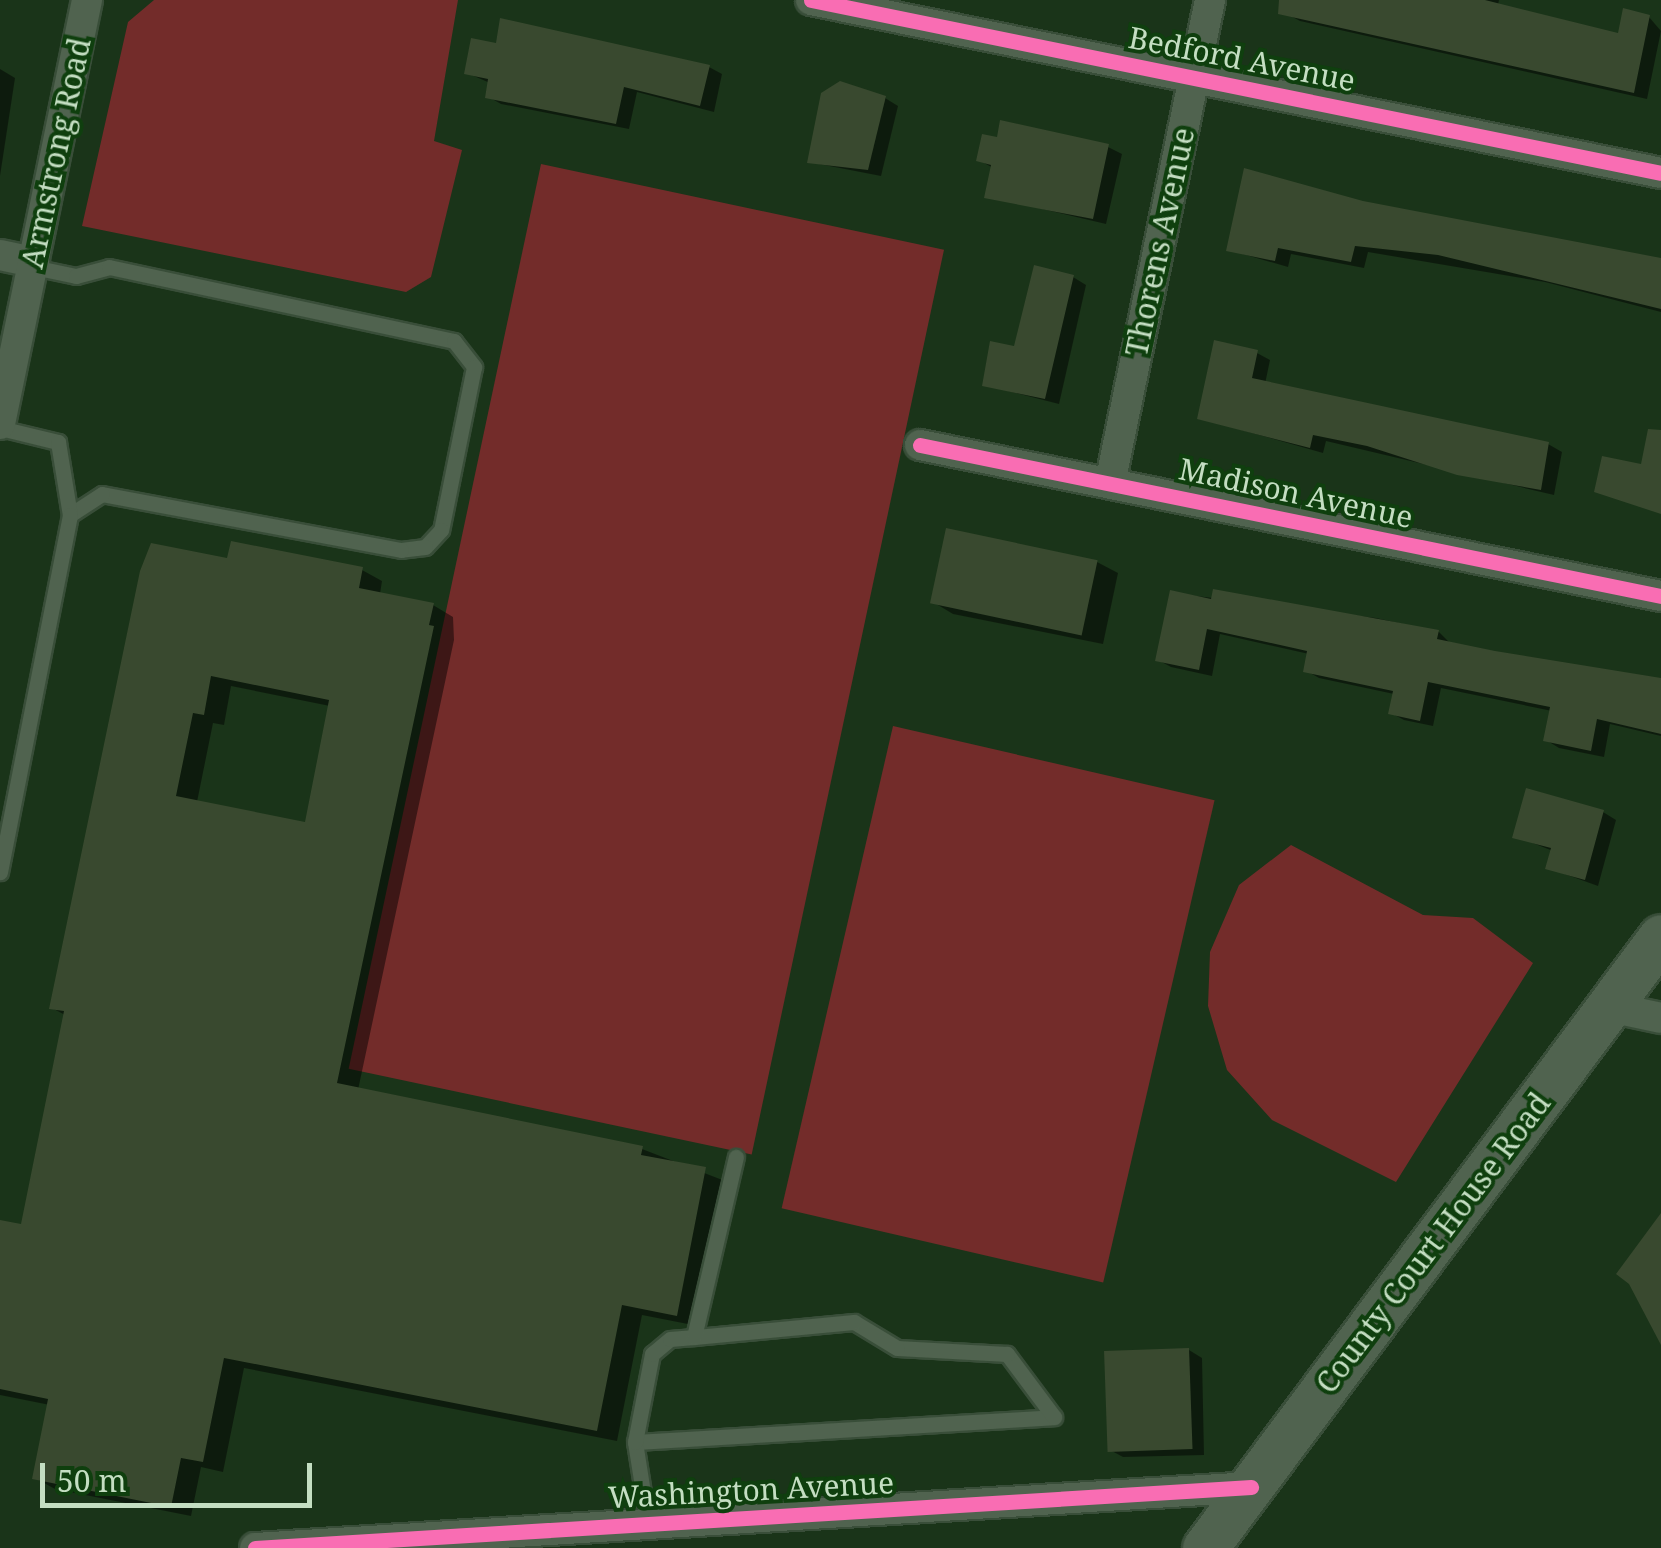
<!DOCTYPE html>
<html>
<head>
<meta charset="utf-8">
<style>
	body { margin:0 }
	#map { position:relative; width:1661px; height:1548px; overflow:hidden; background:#1a3419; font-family:"Noto Serif",serif }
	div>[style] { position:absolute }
	.green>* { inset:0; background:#732c2a; transform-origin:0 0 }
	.shadow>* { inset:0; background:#0007 }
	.building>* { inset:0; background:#39492f; transform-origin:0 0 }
	.roads { filter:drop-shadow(2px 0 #394e39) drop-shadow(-2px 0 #394e39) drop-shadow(0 2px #394e39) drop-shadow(0 -2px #394e39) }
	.service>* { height:15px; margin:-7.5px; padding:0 7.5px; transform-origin:7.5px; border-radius:7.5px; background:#50634f }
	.minor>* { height:30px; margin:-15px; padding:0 15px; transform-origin:15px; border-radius:15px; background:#50634f }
	.secondary>* { height:45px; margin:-22.5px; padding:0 22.5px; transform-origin:22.5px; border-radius:22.5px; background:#50634f }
	.cycleway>* { height:15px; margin:-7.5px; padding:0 7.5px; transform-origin:7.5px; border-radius:7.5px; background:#f96db3 }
	span { translate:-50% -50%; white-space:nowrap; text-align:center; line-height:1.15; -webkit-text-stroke:8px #0f3f0e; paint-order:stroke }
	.street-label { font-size:30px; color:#c4dec2 }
	.scale { position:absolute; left:40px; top:1463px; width:272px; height:45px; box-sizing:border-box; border:5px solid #c4dec2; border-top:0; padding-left:12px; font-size:30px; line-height:35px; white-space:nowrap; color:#c4dec2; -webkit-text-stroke:8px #0f3f0e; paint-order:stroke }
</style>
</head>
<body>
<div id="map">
	<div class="green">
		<i style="clip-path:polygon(154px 0,458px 0,434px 141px,462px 150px,431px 277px,406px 292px,82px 226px,128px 22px)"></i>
		<i style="left:541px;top:164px;width:412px;height:925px;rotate:12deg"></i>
		<i style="left:893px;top:726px;width:330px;height:495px;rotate:13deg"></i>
		<i style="clip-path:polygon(1291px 845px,1423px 915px,1473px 918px,1533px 963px,1396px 1182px,1272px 1120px,1227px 1070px,1208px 1006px,1210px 952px,1239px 885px)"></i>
	</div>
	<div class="shadow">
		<i style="clip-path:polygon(1289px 0,1499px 0,1498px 5px,1620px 36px,1649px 17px,1661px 31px,1647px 99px,1300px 21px,1287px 14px)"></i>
		<i style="clip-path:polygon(709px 67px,722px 74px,714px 112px,637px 92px,629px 129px,501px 104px,487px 96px,490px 83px,467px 73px)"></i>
		<i style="clip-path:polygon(0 69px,15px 78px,0 176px)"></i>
		<i style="clip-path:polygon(885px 98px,898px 106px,881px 176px,809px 162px)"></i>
		<i style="clip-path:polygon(1108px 147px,1122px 154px,1106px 224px,987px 196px,993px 168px,979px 160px)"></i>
		<i style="clip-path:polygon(1363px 204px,1661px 261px,1661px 312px,1545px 282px,1368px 252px,1364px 268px,1291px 254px,1288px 267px,1229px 250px)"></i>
		<i style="clip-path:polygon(1073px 277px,1086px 285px,1059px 404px,984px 385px)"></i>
		<i style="clip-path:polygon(1257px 353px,1270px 360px,1265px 384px,1548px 444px,1562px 452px,1554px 495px,1326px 441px,1323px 453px,1199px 418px)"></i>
		<i style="clip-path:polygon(evenodd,229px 561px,362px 570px,382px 581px,380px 594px,433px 605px,453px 617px,454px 640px,358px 1090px,642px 1149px,725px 1181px,698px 1326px,642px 1315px,617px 1441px,244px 1368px,223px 1472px,201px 1467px,191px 1516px,55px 1489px,35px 1478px,50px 1405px,0 1395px,0 1223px,23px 1227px,65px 1015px,52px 1008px,229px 561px,231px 686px,330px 706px,307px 825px,197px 802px,213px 723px,224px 725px,231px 686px)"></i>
		<i style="clip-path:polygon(1097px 562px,1118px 573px,1103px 644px,953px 614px,933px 602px)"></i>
		<i style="clip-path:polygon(1172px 593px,1376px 618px,1439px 632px,1451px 644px,1661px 684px,1661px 736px,1610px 724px,1604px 757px,1559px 748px,1546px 740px,1552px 711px,1441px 688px,1433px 726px,1404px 720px,1391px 713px,1394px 694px,1319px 678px,1305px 670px,1309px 654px,1220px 634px,1212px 676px,1171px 667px,1158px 660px)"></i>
		<i style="clip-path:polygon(1603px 812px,1616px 820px,1598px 886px,1548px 868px,1553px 851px,1515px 836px)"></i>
		<i style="clip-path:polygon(1189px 1350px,1202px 1358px,1204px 1455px,1123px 1457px,1110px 1450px)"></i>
	</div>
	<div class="building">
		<i style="clip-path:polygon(1279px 0,1485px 0,1618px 33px,1623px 8px,1650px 15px,1634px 93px,1278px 14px)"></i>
		<i style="clip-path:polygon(500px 18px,710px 65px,700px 106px,624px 87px,616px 124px,485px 98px,488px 79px,464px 74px,471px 38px,496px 43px)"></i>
		<i style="clip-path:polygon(840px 81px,886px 96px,868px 170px,807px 163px,821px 93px)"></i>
		<i style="clip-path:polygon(1000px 120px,1109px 144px,1093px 219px,984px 198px,991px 165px,976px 161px,982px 134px,997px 137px)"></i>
		<i style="clip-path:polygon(1244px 168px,1363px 201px,1661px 258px,1661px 309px,1438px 255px,1355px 246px,1351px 262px,1278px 248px,1275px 261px,1226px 251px)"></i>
		<i style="clip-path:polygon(1034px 265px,1074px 275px,1045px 399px,982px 386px,990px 341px,1014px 346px)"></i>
		<i style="clip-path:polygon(1214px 340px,1258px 350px,1252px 378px,1549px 442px,1541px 490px,1457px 475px,1367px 446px,1313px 435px,1310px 448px,1197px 419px)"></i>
		<i style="clip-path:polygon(1648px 429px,1661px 430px,1661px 514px,1594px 492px,1602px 456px,1641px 464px)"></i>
		<i style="left:946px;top:528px;width:155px;height:77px;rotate:12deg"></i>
		<i style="clip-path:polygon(evenodd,231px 541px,363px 567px,359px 588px,434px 603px,429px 625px,434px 626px,337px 1083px,643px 1146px,641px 1155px,706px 1167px,677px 1316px,622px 1305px,597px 1431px,224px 1358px,203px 1462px,181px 1458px,171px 1507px,32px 1479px,48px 1399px,0 1389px,0 1220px,21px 1224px,64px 1011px,49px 1009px,140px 571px,151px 543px,227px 558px,231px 541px,211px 676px,329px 700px,305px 822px,176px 796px,193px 713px,204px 715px,211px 676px)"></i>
		<i style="clip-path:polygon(1213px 589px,1439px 630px,1437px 639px,1495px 651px,1661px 678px,1661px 734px,1597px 719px,1591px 751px,1543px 741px,1550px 707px,1428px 682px,1420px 721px,1388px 714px,1393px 691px,1303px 672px,1307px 651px,1207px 629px,1199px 670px,1155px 661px,1170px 590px,1211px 599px)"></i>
		<i style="clip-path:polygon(1526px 788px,1604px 810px,1585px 880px,1545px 869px,1551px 848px,1512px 838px)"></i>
		<i style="clip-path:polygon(1661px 1213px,1661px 1345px,1629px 1284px,1616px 1274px)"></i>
		<i style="left:1189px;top:1348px;width:101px;height:85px;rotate:88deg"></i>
	</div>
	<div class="roads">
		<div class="service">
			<i style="left:33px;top:267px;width:44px;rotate:11.8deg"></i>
			<i style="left:76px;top:276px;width:34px;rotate:-15deg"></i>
			<i style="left:109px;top:267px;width:353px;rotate:12.1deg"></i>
			<i style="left:454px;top:341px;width:33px;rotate:52deg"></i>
			<i style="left:474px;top:367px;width:166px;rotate:101.4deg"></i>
			<i style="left:441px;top:530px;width:23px;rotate:133deg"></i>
			<i style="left:425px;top:547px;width:24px;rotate:173deg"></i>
			<i style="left:401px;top:550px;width:304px;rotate:-169.4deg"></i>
			<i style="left:102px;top:494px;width:38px;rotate:147deg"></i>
			<i style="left:0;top:428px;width:60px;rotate:13.6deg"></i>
			<i style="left:58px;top:442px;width:74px;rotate:80.7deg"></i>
			<i style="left:70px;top:515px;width:364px;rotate:101.1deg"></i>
			<i style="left:635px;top:1442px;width:420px;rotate:-3.4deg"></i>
			<i style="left:1054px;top:1417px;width:79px;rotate:-126.7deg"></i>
			<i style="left:1007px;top:1354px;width:110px;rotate:-176.9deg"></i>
			<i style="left:897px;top:1348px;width:50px;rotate:-148.8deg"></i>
			<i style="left:854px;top:1322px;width:161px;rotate:174.6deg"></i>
			<i style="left:648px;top:1524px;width:83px;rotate:-99deg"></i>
			<i style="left:635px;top:1442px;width:90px;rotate:-79.1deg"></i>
			<i style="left:652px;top:1354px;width:23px;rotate:-40deg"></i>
			<i style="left:670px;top:1339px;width:24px;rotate:-5deg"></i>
			<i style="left:694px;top:1337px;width:185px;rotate:-76.9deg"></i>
		</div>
		<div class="minor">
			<i style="left:811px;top:0;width:867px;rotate:11.5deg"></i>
			<i style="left:0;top:255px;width:35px;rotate:12deg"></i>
			<i style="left:0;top:424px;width:433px;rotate:-78.4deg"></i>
			<i style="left:920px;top:445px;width:756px;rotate:11.52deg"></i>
			<i style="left:1110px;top:483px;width:493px;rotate:-78.3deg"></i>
			<i style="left:1609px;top:1007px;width:53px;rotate:11.9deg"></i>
			<i style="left:255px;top:1548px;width:998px;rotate:-3.5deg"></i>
		</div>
		<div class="secondary">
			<i style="left:1205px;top:1548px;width:762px;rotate:-53.27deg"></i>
		</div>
	</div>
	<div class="cycleway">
		<i style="left:811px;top:0;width:867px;rotate:11.5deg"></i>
		<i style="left:920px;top:445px;width:756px;rotate:11.52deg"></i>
		<i style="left:255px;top:1548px;width:998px;rotate:-3.5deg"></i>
	</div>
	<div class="street-label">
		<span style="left:1242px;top:59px;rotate:11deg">Bedford Avenue</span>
		<span style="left:56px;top:153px;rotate:-78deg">Armstrong Road</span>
		<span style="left:1160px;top:242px;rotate:-78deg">Thorens Avenue</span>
		<span style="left:1296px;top:493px;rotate:12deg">Madison Avenue</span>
		<span style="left:1433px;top:1243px;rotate:-53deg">County Court House Road</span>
		<span style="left:751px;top:1490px;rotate:-3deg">Washington Avenue</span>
	</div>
	<div class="scale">50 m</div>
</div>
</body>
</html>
